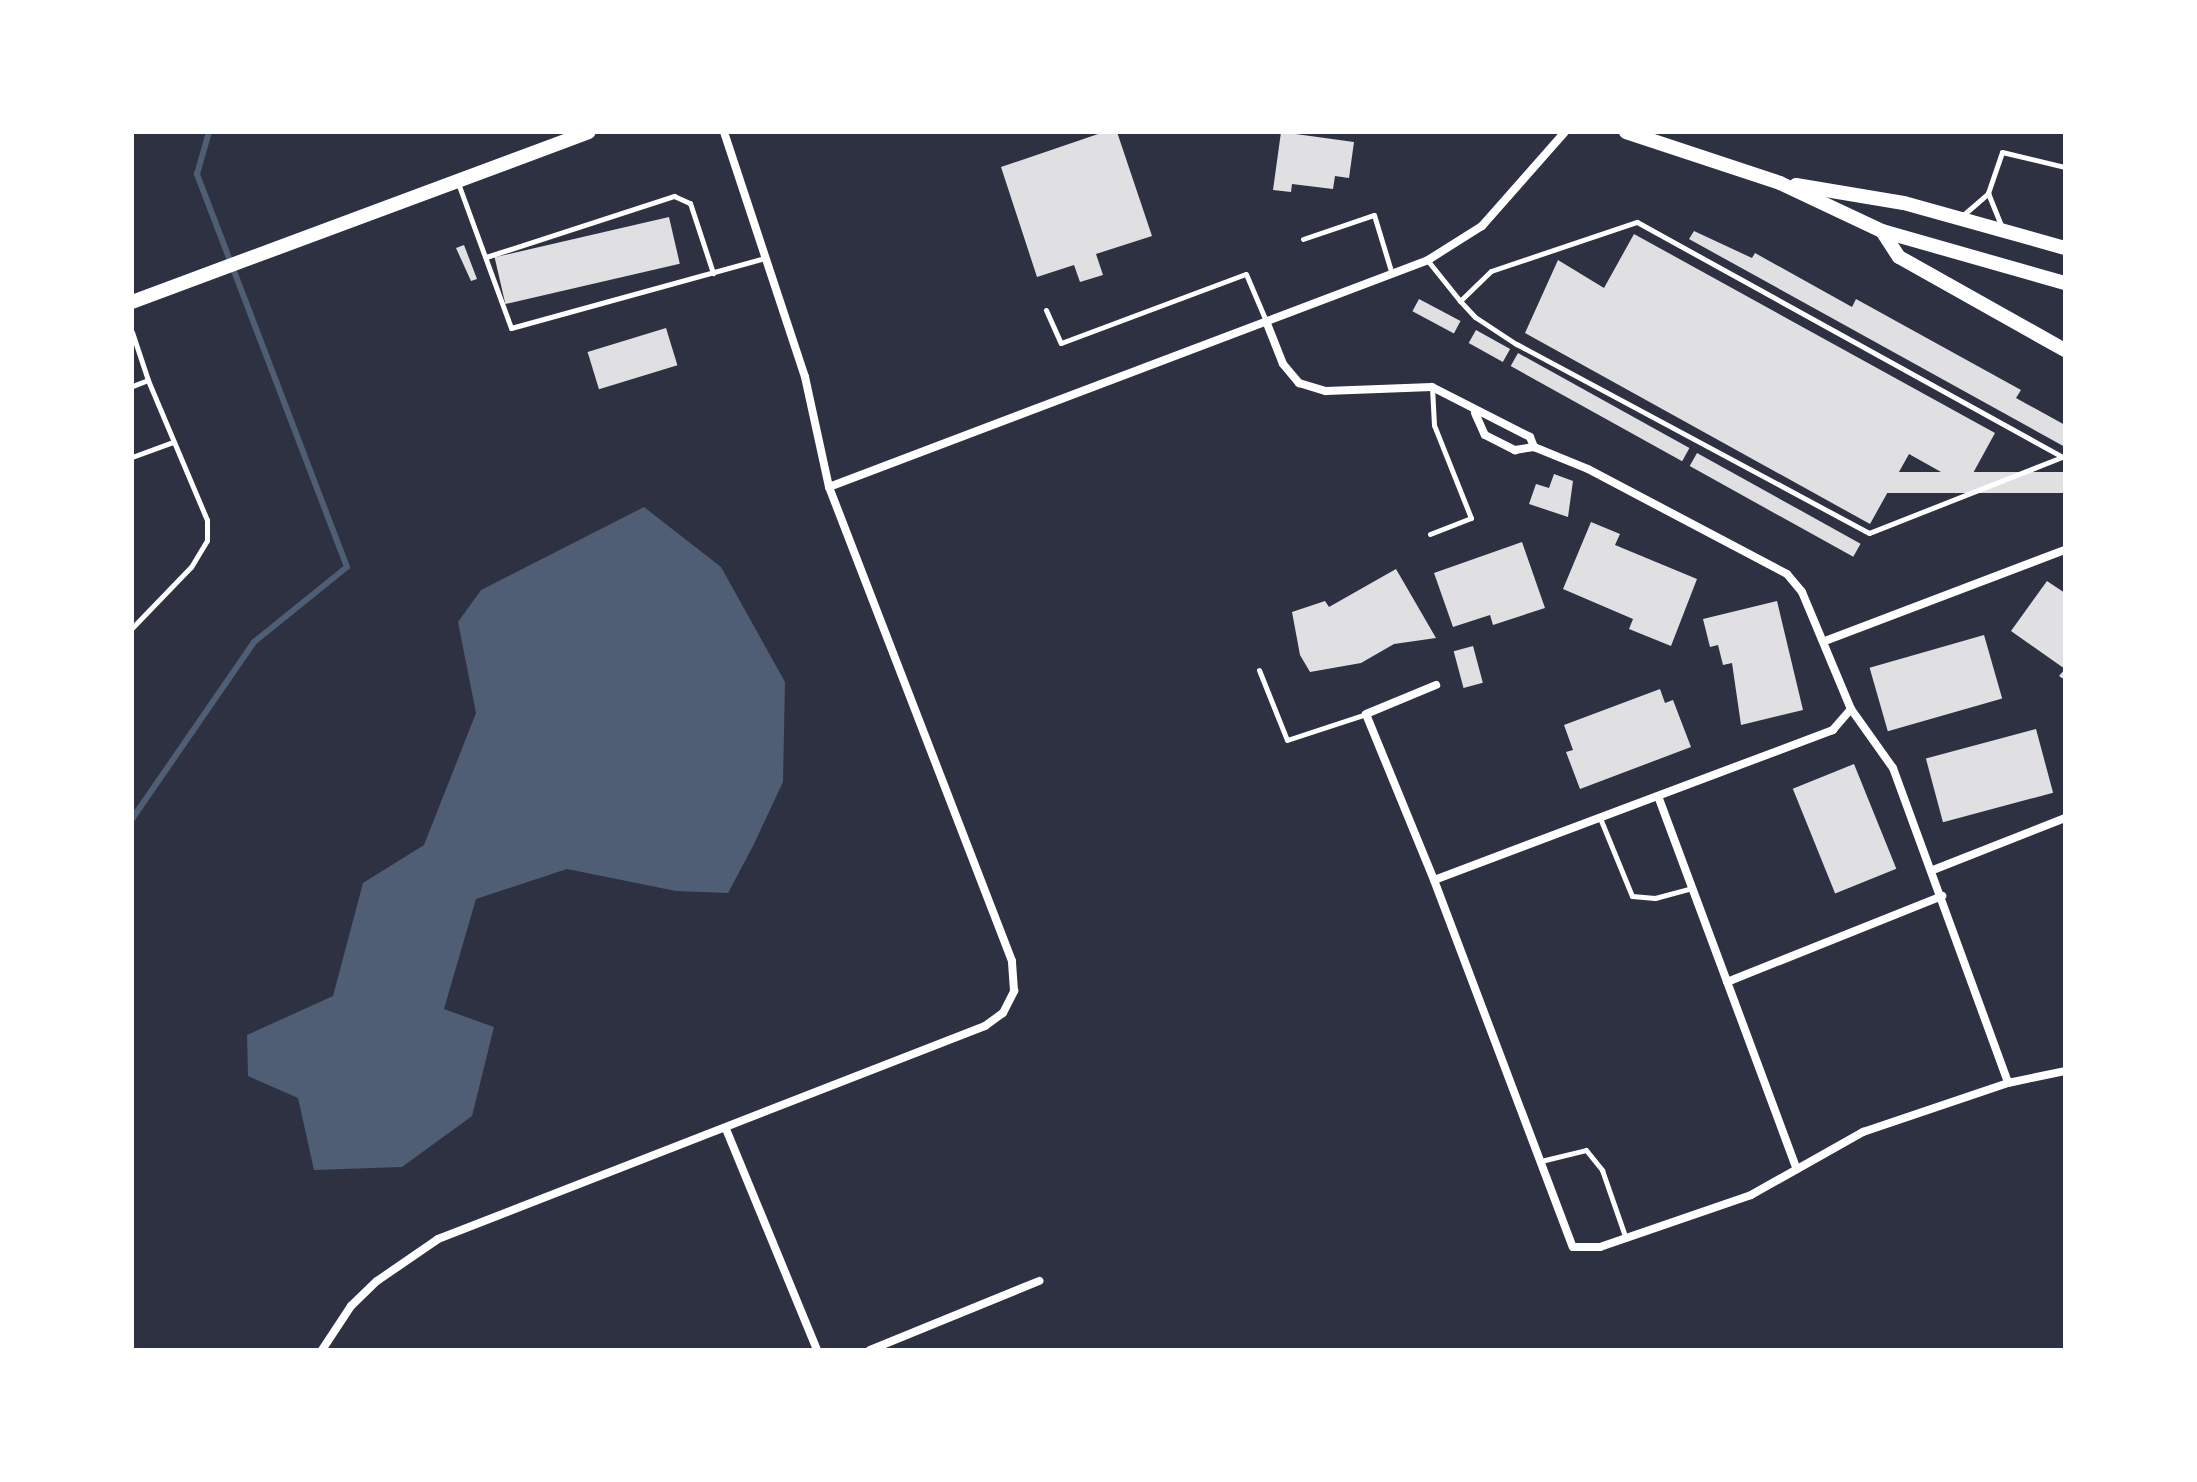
<!DOCTYPE html>
<html>
<head>
<meta charset="utf-8">
<style>
	body { margin:0 }
	#map { position:relative; width:2197px; height:1482px; overflow:hidden; background:#2d3142; font-family:"Exo 2",sans-serif }
	div>[style] { position:absolute }
	.water>* { inset:0; background:#4f5d75 }
	.stream>* { height:6px; margin:-3px; padding:0 3px; transform-origin:3px; border-radius:3px; background:#4f5d75 }
	.building>* { inset:0; background:#e0e0e3; transform-origin:0 0 }
	.service>* { height:5px; margin:-2.5px; padding:0 2.5px; transform-origin:2.5px; border-radius:2.5px; background:#fff }
	.minor>* { height:8px; margin:-4px; padding:0 4px; transform-origin:4px; border-radius:4px; background:#fff }
	.secondary>* { height:14px; margin:-7px; padding:0 7px; transform-origin:7px; border-radius:7px; background:#fff }
	span { translate:-50% -50%; white-space:nowrap; text-align:center; line-height:1.15; -webkit-text-stroke:8px #fff; paint-order:stroke }
	.frame { position:absolute; inset:0; border:134px solid #fff; pointer-events:none }
</style>
</head>
<body>
<div id="map">
	<div class="water">
		<i style="clip-path:polygon(644px 507px,721px 567px,785px 682px,783px 782px,753px 846px,728px 893px,676px 891px,567px 869px,476px 899px,444px 1009px,494px 1027px,472px 1116px,402px 1167px,314px 1170px,298px 1098px,248px 1076px,247px 1035px,333px 996px,363px 883px,424px 845px,476px 713px,458px 622px,481px 590px)"></i>
	</div>
	<div class="stream">
		<i style="left:132px;top:819px;width:215px;rotate:-55.4deg"></i>
		<i style="left:254px;top:642px;width:119px;rotate:-38.9deg"></i>
		<i style="left:347px;top:567px;width:421px;rotate:-110.9deg"></i>
		<i style="left:197px;top:174px;width:44px;rotate:-74.1deg"></i>
	</div>
	<div class="building">
		<i style="clip-path:polygon(1104px 132px,1117px 132px,1152px 236px,1096px 254px,1103px 275px,1080px 282px,1074px 265px,1037px 277px,1001px 167px)"></i>
		<i style="clip-path:polygon(1281px 132px,1354px 142px,1349px 178px,1335px 176px,1333px 189px,1292px 184px,1291px 192px,1273px 190px)"></i>
		<i style="left:669px;top:217px;width:48px;height:179px;rotate:77deg"></i>
		<i style="clip-path:polygon(1694px 231px,1752px 258px,1755px 253px,1852px 307px,1856px 299px,2021px 390px,2016px 398px,2065px 425px,2065px 447px,1689px 239px)"></i>
		<i style="clip-path:polygon(1634px 234px,1995px 433px,1966px 486px,1909px 454px,1870px 524px,1525px 333px,1558px 260px,1604px 288px)"></i>
		<i style="clip-path:polygon(464px 245px,477px 279px,471px 281px,456px 248px)"></i>
		<i style="left:1419px;top:299px;width:47px;height:14px;rotate:28deg"></i>
		<i style="left:666px;top:328px;width:39px;height:82px;rotate:73deg"></i>
		<i style="left:1476px;top:330px;width:39px;height:15px;rotate:29deg"></i>
		<i style="left:1518px;top:353px;width:196px;height:15px;rotate:29deg"></i>
		<i style="left:1697px;top:453px;width:187px;height:15px;rotate:29deg"></i>
		<i style="left:2065px;top:472px;width:21px;height:213px;rotate:90deg"></i>
		<i style="clip-path:polygon(1554px 474px,1573px 481px,1568px 517px,1529px 504px,1536px 484px,1549px 488px)"></i>
		<i style="clip-path:polygon(1591px 522px,1620px 534px,1615px 545px,1697px 579px,1671px 646px,1629px 629px,1633px 619px,1563px 589px)"></i>
		<i style="clip-path:polygon(1522px 542px,1545px 608px,1493px 625px,1490px 615px,1453px 627px,1434px 573px)"></i>
		<i style="clip-path:polygon(1396px 569px,1436px 638px,1394px 644px,1361px 663px,1310px 672px,1300px 655px,1292px 612px,1325px 601px,1329px 607px)"></i>
		<i style="clip-path:polygon(2047px 581px,2065px 593px,2065px 680px,2059px 676px,2065px 669px,2011px 631px)"></i>
		<i style="clip-path:polygon(1777px 601px,1803px 710px,1741px 725px,1732px 663px,1723px 665px,1718px 645px,1710px 647px,1703px 619px)"></i>
		<i style="left:1984px;top:635px;width:66px;height:119px;rotate:74deg"></i>
		<i style="left:1473px;top:646px;width:38px;height:20px;rotate:75deg"></i>
		<i style="clip-path:polygon(1660px 689px,1665px 703px,1673px 700px,1691px 747px,1580px 789px,1566px 752px,1573px 750px,1564px 725px)"></i>
		<i style="left:2036px;top:729px;width:66px;height:114px;rotate:75deg"></i>
		<i style="left:1854px;top:764px;width:113px;height:66px;rotate:68deg"></i>
	</div>
	<div class="service">
		<i style="left:458px;top:183px;width:154px;rotate:69.9deg"></i>
		<i style="left:511px;top:328px;width:264px;rotate:-15.4deg"></i>
		<i style="left:1988px;top:193px;width:35px;rotate:68deg"></i>
		<i style="left:1962px;top:216px;width:35px;rotate:-41deg"></i>
		<i style="left:1988px;top:193px;width:43px;rotate:-71.1deg"></i>
		<i style="left:2002px;top:152px;width:65px;rotate:13.4deg"></i>
		<i style="left:1303px;top:239px;width:75px;rotate:-18.7deg"></i>
		<i style="left:1374px;top:215px;width:59px;rotate:73.1deg"></i>
		<i style="left:486px;top:257px;width:198px;rotate:-18deg"></i>
		<i style="left:674px;top:196px;width:17px;rotate:24deg"></i>
		<i style="left:690px;top:203px;width:74px;rotate:71.8deg"></i>
		<i style="left:1428px;top:261px;width:51px;rotate:51.3deg"></i>
		<i style="left:1460px;top:301px;width:43px;rotate:-44.1deg"></i>
		<i style="left:1491px;top:271px;width:154px;rotate:-18.6deg"></i>
		<i style="left:1637px;top:222px;width:486px;rotate:28.9deg"></i>
		<i style="left:2062px;top:457px;width:207px;rotate:158.5deg"></i>
		<i style="left:1869px;top:533px;width:400px;rotate:-151.8deg"></i>
		<i style="left:1516px;top:344px;width:49px;rotate:-146.6deg"></i>
		<i style="left:1475px;top:317px;width:22px;rotate:-133deg"></i>
		<i style="left:1046px;top:310px;width:36px;rotate:66deg"></i>
		<i style="left:1061px;top:343px;width:197px;rotate:-20.5deg"></i>
		<i style="left:1246px;top:274px;width:51px;rotate:66.9deg"></i>
		<i style="left:132px;top:332px;width:51px;rotate:71.6deg"></i>
		<i style="left:148px;top:380px;width:17px;rotate:159deg"></i>
		<i style="left:132px;top:457px;width:44px;rotate:-20.1deg"></i>
		<i style="left:1430px;top:534px;width:44px;rotate:-21.3deg"></i>
		<i style="left:1471px;top:518px;width:100px;rotate:-111.7deg"></i>
		<i style="left:1434px;top:425px;width:37px;rotate:-93deg"></i>
		<i style="left:132px;top:628px;width:85px;rotate:-46deg"></i>
		<i style="left:191px;top:567px;width:31px;rotate:-59deg"></i>
		<i style="left:207px;top:540px;width:20px;rotate:-90deg"></i>
		<i style="left:207px;top:520px;width:152px;rotate:-112.9deg"></i>
		<i style="left:1259px;top:670px;width:75px;rotate:68.2deg"></i>
		<i style="left:1287px;top:740px;width:83px;rotate:-18.2deg"></i>
		<i style="left:1600px;top:818px;width:84px;rotate:67.7deg"></i>
		<i style="left:1632px;top:896px;width:23px;rotate:5deg"></i>
		<i style="left:1655px;top:898px;width:38px;rotate:-15deg"></i>
		<i style="left:1541px;top:1161px;width:46px;rotate:-13.7deg"></i>
		<i style="left:1586px;top:1150px;width:26px;rotate:51deg"></i>
		<i style="left:1602px;top:1170px;width:73px;rotate:70.8deg"></i>
	</div>
	<div class="minor">
		<i style="left:1266px;top:321px;width:46px;rotate:68.4deg"></i>
		<i style="left:1283px;top:364px;width:25px;rotate:50deg"></i>
		<i style="left:1299px;top:383px;width:28px;rotate:17deg"></i>
		<i style="left:1326px;top:391px;width:106px;rotate:-2.2deg"></i>
		<i style="left:1432px;top:387px;width:110px;rotate:27deg"></i>
		<i style="left:1530px;top:437px;width:11px;rotate:68deg"></i>
		<i style="left:1534px;top:447px;width:58px;rotate:22.2deg"></i>
		<i style="left:1588px;top:469px;width:225px;rotate:27.8deg"></i>
		<i style="left:1787px;top:574px;width:23px;rotate:50deg"></i>
		<i style="left:1802px;top:592px;width:127px;rotate:67.3deg"></i>
		<i style="left:1851px;top:709px;width:72px;rotate:54.6deg"></i>
		<i style="left:1893px;top:768px;width:335px;rotate:69.9deg"></i>
		<i style="left:2008px;top:1083px;width:58px;rotate:-11.9deg"></i>
		<i style="left:1475px;top:413px;width:24px;rotate:66deg"></i>
		<i style="left:1485px;top:435px;width:34px;rotate:27deg"></i>
		<i style="left:1515px;top:450px;width:19px;rotate:-9deg"></i>
		<i style="left:829px;top:487px;width:641px;rotate:-20.75deg"></i>
		<i style="left:1428px;top:260px;width:64px;rotate:-32.2deg"></i>
		<i style="left:1482px;top:226px;width:125px;rotate:-48.6deg"></i>
		<i style="left:1825px;top:641px;width:257px;rotate:-20.8deg"></i>
		<i style="left:1851px;top:709px;width:28px;rotate:131deg"></i>
		<i style="left:1833px;top:730px;width:426px;rotate:159.4deg"></i>
		<i style="left:1434px;top:880px;width:392px;rotate:69.3deg"></i>
		<i style="left:1573px;top:1247px;width:27px"></i>
		<i style="left:1600px;top:1247px;width:160px;rotate:-19deg"></i>
		<i style="left:1751px;top:1195px;width:129px;rotate:-29.4deg"></i>
		<i style="left:1863px;top:1132px;width:153px;rotate:-18.7deg"></i>
		<i style="left:1658px;top:796px;width:398px;rotate:69.6deg"></i>
		<i style="left:1933px;top:870px;width:142px;rotate:-21.5deg"></i>
		<i style="left:1434px;top:880px;width:179px;rotate:-112.3deg"></i>
		<i style="left:1366px;top:714px;width:76px;rotate:-22.5deg"></i>
		<i style="left:1727px;top:982px;width:232px;rotate:-21.8deg"></i>
		<i style="left:726px;top:1129px;width:239px;rotate:67.6deg"></i>
		<i style="left:322px;top:1350px;width:53px;rotate:-56.6deg"></i>
		<i style="left:351px;top:1306px;width:36px;rotate:-44deg"></i>
		<i style="left:377px;top:1281px;width:74px;rotate:-34.5deg"></i>
		<i style="left:438px;top:1239px;width:587px;rotate:-21.28deg"></i>
		<i style="left:985px;top:1026px;width:22px;rotate:-36deg"></i>
		<i style="left:1003px;top:1013px;width:25px;rotate:-63deg"></i>
		<i style="left:1014px;top:991px;width:30px;rotate:-94deg"></i>
		<i style="left:1012px;top:961px;width:508px;rotate:-111.11deg"></i>
		<i style="left:829px;top:487px;width:113px;rotate:-102.3deg"></i>
		<i style="left:805px;top:377px;width:258px;rotate:-108.3deg"></i>
		<i style="left:870px;top:1350px;width:183px;rotate:-22.2deg"></i>
	</div>
	<div class="secondary">
		<i style="left:1626px;top:132px;width:162px;rotate:18.3deg"></i>
		<i style="left:1780px;top:183px;width:113px;rotate:25.2deg"></i>
		<i style="left:1882px;top:231px;width:190px;rotate:15.9deg"></i>
		<i style="left:1796px;top:185px;width:109px;rotate:9.5deg"></i>
		<i style="left:1904px;top:203px;width:167px;rotate:15.6deg"></i>
		<i style="left:1882px;top:231px;width:31px;rotate:57deg"></i>
		<i style="left:1899px;top:257px;width:190px;rotate:29.3deg"></i>
		<i style="left:132px;top:302px;width:487px;rotate:-20.4deg"></i>
	</div>
	<div class="frame"></div>
</div>
</body>
</html>
